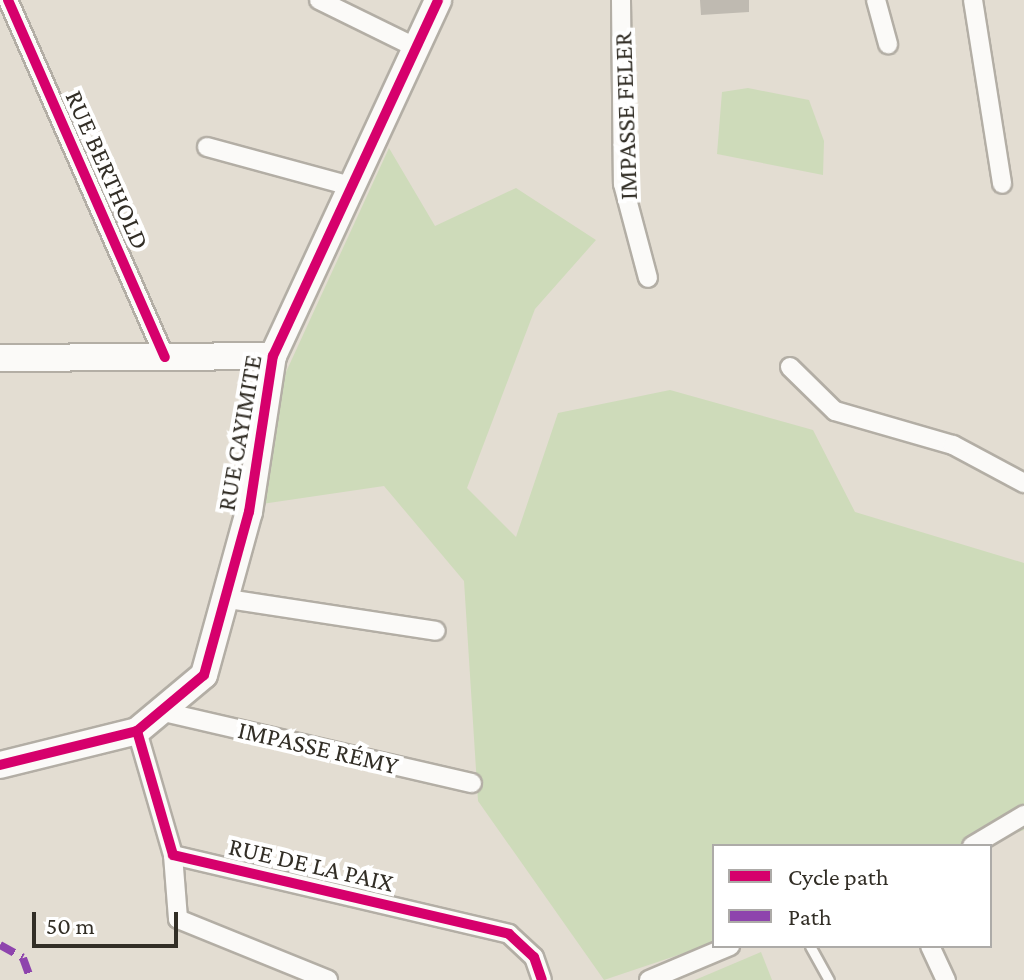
<!DOCTYPE html>
<html>
<head>
<meta charset="utf-8">
<style>
	body { margin:0 }
	#map { position:relative; width:1024px; height:980px; overflow:hidden; background:#e3ddd2; font-family:"Crimson Pro",serif }
	div>[style] { position:absolute }
	.green>* { inset:0; background:#cedbba }
	.building>* { inset:0; background:#bfbab1 }
	.roads { filter:drop-shadow(2px 0 #b3aea5) drop-shadow(-2px 0 #b3aea5) drop-shadow(0 2px #b3aea5) drop-shadow(0 -2px #b3aea5) }
	.lane>* { height:9px; margin:-4.5px; padding:0 4.5px; transform-origin:4.5px; border-radius:4.5px; background:#fbfaf8 }
	.street>* { height:18px; margin:-9px; padding:0 9px; transform-origin:9px; border-radius:9px; background:#fbfaf8 }
	.secondary>* { height:26px; margin:-13px; padding:0 13px; transform-origin:13px; border-radius:13px; background:#fbfaf8 }
	.quiet>* { height:8px; margin-top:-4px; transform-origin:0; background:repeating-linear-gradient(90deg,#8e44ad 0 16px,transparent 0 24px) }
	.cycleway>* { height:10px; margin:-5px; padding:0 5px; transform-origin:5px; border-radius:5px; background:#d6006c }
	span { translate:-50% -50%; white-space:nowrap; text-align:center; line-height:1.15; -webkit-text-stroke:8px #fff; paint-order:stroke }
	.street-label { font-size:26px; color:#322e26 }
	.legend { position:absolute; left:712px; top:844px; width:280px; height:104px; box-sizing:border-box; background:#fff; border:2px solid #adaba8; margin:0; padding:10px 14px; list-style:none; font-size:24px; color:#322e26 }
	.legend li { display:flex; align-items:center; gap:16px; height:40px }
	.legend b { width:40px; border:2px solid #adaba8 }
	.scale { position:absolute; left:32px; top:912px; width:146px; height:36px; box-sizing:border-box; border:4px solid #322e26; border-top:0; padding-left:10px; font-size:24px; line-height:28px; white-space:nowrap; color:#322e26; -webkit-text-stroke:6px #fff; paint-order:stroke }
</style>
</head>
<body>
<div id="map">
	<div class="green">
		<i style="clip-path:polygon(748px 88px,809px 100px,824px 141px,823px 175px,717px 154px,722px 92px)"></i>
		<i style="clip-path:polygon(389px 148px,435px 226px,516px 188px,596px 240px,535px 309px,467px 488px,516px 537px,558px 413px,670px 390px,813px 430px,855px 512px,1024px 563px,1024px 830px,980px 846px,714px 846px,714px 943px,604px 980px,478px 801px,464px 581px,384px 486px,255px 505px,286px 372px)"></i>
		<i style="clip-path:polygon(761px 952px,772px 980px,695px 980px)"></i>
	</div>
	<div class="building">
		<i style="clip-path:polygon(700px 0,749px 0,749px 12px,701px 15px)"></i>
	</div>
	<div class="roads">
		<div class="lane">
			<i style="left:810px;top:946px;width:39px;rotate:61deg"></i>
		</div>
		<div class="street">
			<i style="left:8px;top:0;width:390px;rotate:66.3deg"></i>
			<i style="left:319px;top:0;width:102px;rotate:26.1deg"></i>
			<i style="left:621px;top:0;width:184px;rotate:89.4deg"></i>
			<i style="left:623px;top:184px;width:97px;rotate:75.1deg"></i>
			<i style="left:876px;top:0;width:46px;rotate:74.7deg"></i>
			<i style="left:973px;top:0;width:186px;rotate:81deg"></i>
			<i style="left:207px;top:147px;width:152px;rotate:15.2deg"></i>
			<i style="left:790px;top:367px;width:63px;rotate:44.4deg"></i>
			<i style="left:835px;top:411px;width:123px;rotate:16.1deg"></i>
			<i style="left:953px;top:445px;width:81px;rotate:28.2deg"></i>
			<i style="left:228px;top:599px;width:210px;rotate:8.7deg"></i>
			<i style="left:164px;top:712px;width:316px;rotate:13deg"></i>
			<i style="left:137px;top:731px;width:129px;rotate:73.8deg"></i>
			<i style="left:173px;top:855px;width:345px;rotate:13.2deg"></i>
			<i style="left:509px;top:934px;width:34px;rotate:43deg"></i>
			<i style="left:534px;top:957px;width:24px;rotate:71deg"></i>
			<i style="left:972px;top:846px;width:61px;rotate:-30.8deg"></i>
			<i style="left:173px;top:855px;width:64px;rotate:85.5deg"></i>
			<i style="left:178px;top:919px;width:162px;rotate:22.1deg"></i>
			<i style="left:930px;top:946px;width:38px;rotate:65deg"></i>
			<i style="left:649px;top:980px;width:88px;rotate:-22.8deg"></i>
		</div>
		<div class="secondary">
			<i style="left:0;top:358px;width:273px;rotate:-0.4deg"></i>
			<i style="left:0;top:765px;width:141px;rotate:-13.9deg"></i>
			<i style="left:137px;top:731px;width:87px;rotate:-39.9deg"></i>
			<i style="left:204px;top:675px;width:169px;rotate:-74.6deg"></i>
			<i style="left:249px;top:512px;width:158px;rotate:-81.3deg"></i>
			<i style="left:273px;top:356px;width:392px;rotate:-65.1deg"></i>
		</div>
	</div>
	<div class="quiet">
		<i style="left:0;top:945px;width:26px;rotate:29deg"></i>
		<i style="left:23px;top:958px;width:23px;rotate:70deg"></i>
	</div>
	<div class="cycleway">
		<i style="left:8px;top:0;width:390px;rotate:66.3deg"></i>
		<i style="left:137px;top:731px;width:129px;rotate:73.8deg"></i>
		<i style="left:173px;top:855px;width:345px;rotate:13.2deg"></i>
		<i style="left:509px;top:934px;width:34px;rotate:43deg"></i>
		<i style="left:534px;top:957px;width:24px;rotate:71deg"></i>
		<i style="left:0;top:765px;width:141px;rotate:-13.9deg"></i>
		<i style="left:137px;top:731px;width:87px;rotate:-39.9deg"></i>
		<i style="left:204px;top:675px;width:169px;rotate:-74.6deg"></i>
		<i style="left:249px;top:512px;width:158px;rotate:-81.3deg"></i>
		<i style="left:273px;top:356px;width:392px;rotate:-65.1deg"></i>
	</div>
	<div class="street-label">
		<span style="left:626px;top:116px;rotate:-92deg">IMPASSE FELER</span>
		<span style="left:107px;top:170px;rotate:66deg">RUE BERTHOLD</span>
		<span style="left:240px;top:433px;rotate:-80deg">RUE CAYIMITE</span>
		<span style="left:318px;top:748px;rotate:13deg">IMPASSE RÉMY</span>
		<span style="left:311px;top:865px;rotate:13deg">RUE DE LA PAIX</span>
	</div>
	<ul class="legend">
	<li><b style="height:10px;background:#d6006c"></b>Cycle path</li>
	<li><b style="height:10px;background:#8e44ad"></b>Path</li>
	</ul>
	<div class="scale">50 m</div>
</div>
</body>
</html>
